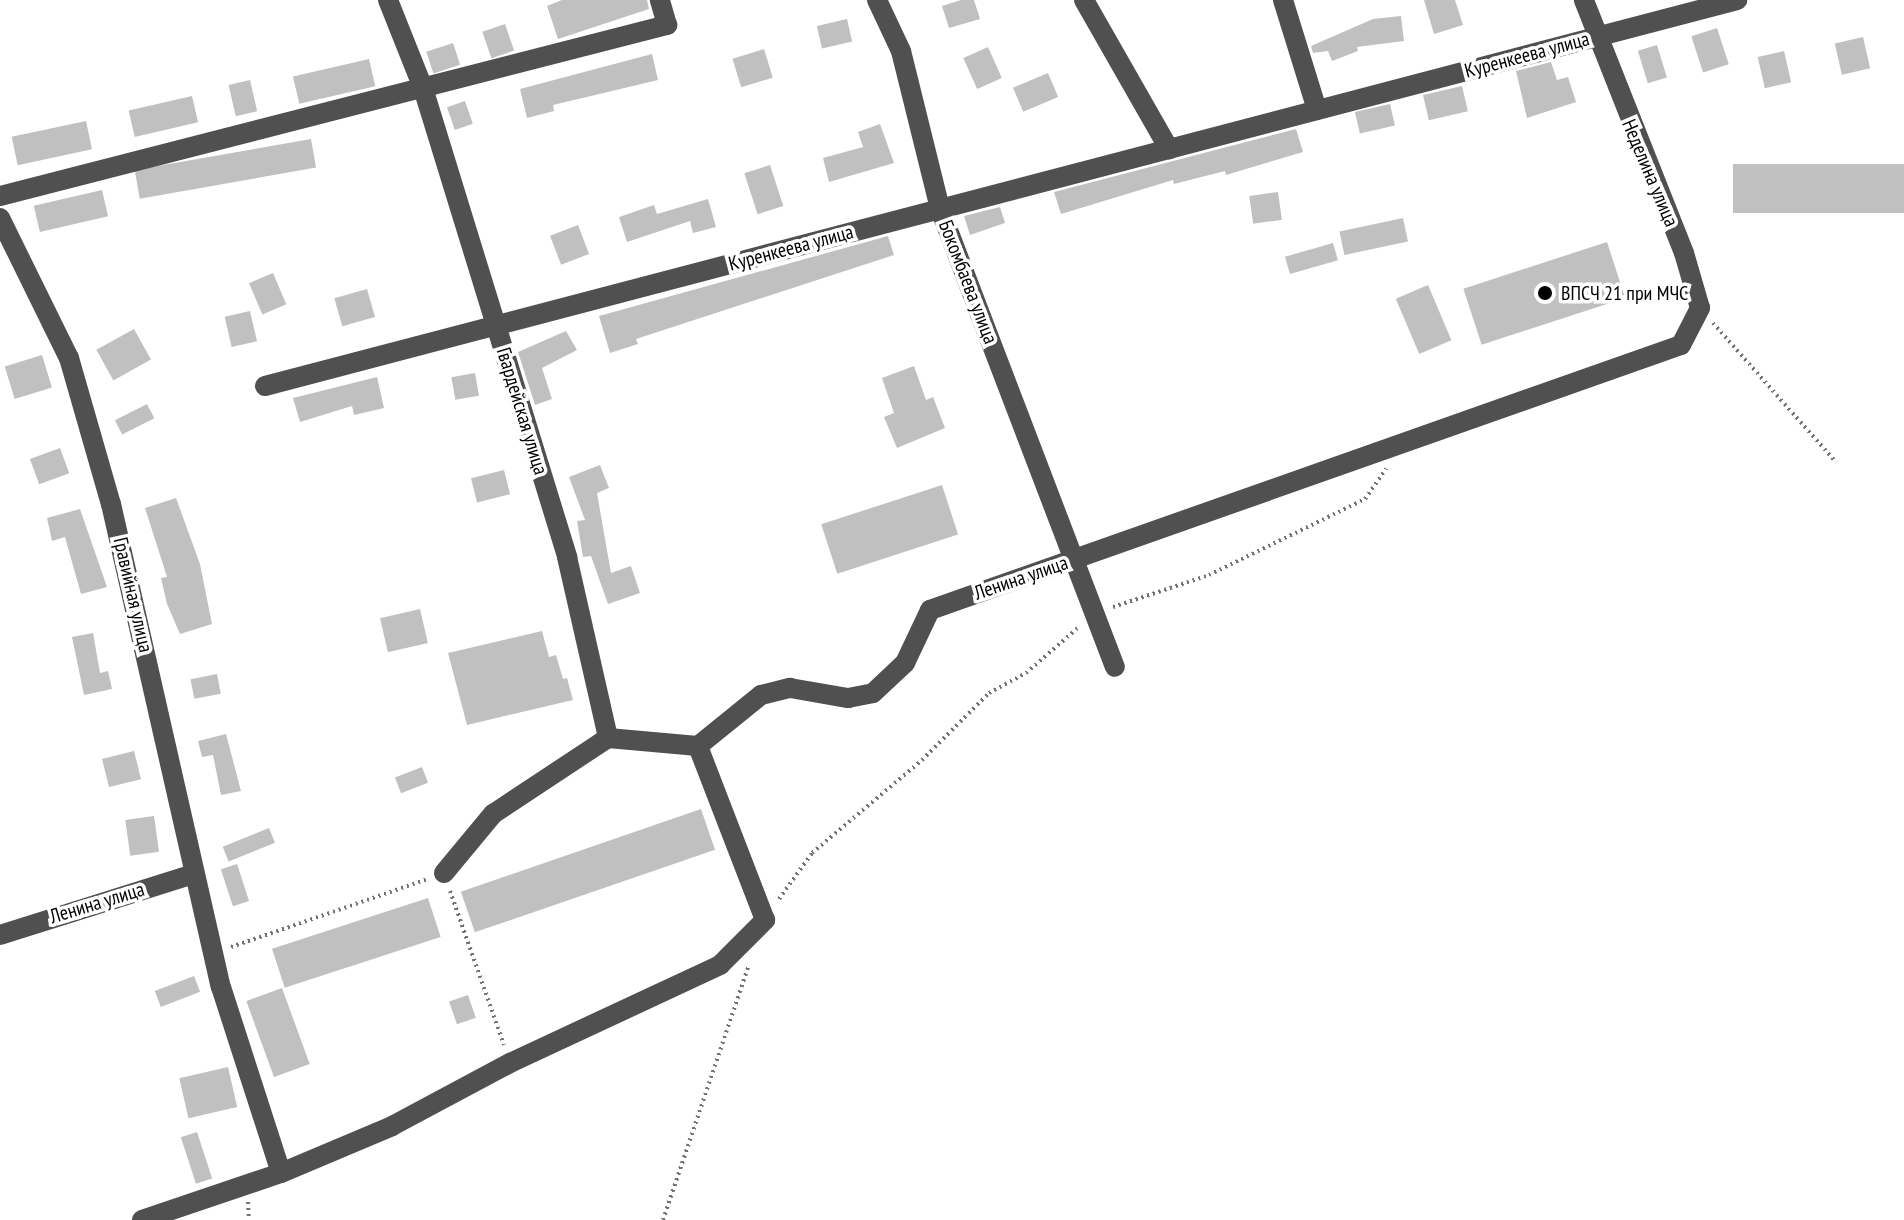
<!DOCTYPE html>
<html>
<head>
<meta charset="utf-8">
<style>
	body { margin:0 }
	#map { position:relative; width:1904px; height:1220px; overflow:hidden; background:#fff; font-family:"PT Sans Narrow",sans-serif }
	div>[style] { position:absolute }
	.building>* { inset:0; background:#c0c0c0; transform-origin:0 0 }
	.path>* { height:4px; margin-top:-2px; transform-origin:0; background:repeating-linear-gradient(90deg,#727272 0 2px,transparent 0 6px) }
	.minor>* { height:20px; margin:-10px; padding:0 10px; transform-origin:10px; border-radius:10px; background:#505050 }
	.dots>* { width:22px; height:22px; translate:-50% -50%; box-sizing:border-box; border:4px solid #fff; border-radius:50% }
	span { translate:-50% -50%; white-space:nowrap; text-align:center; line-height:1.15; -webkit-text-stroke:7px #fff; paint-order:stroke }
	.street-label { font-size:20px; color:#000 }
	.poi-label { font-size:20px; color:#000 }
	.left { translate:0 -50%; text-align:left }
</style>
</head>
<body>
<div id="map">
	<div class="building">
		<i style="clip-path:polygon(562px 0,647px 0,649px 9px,558px 39px,547px 6px)"></i>
		<i style="clip-path:polygon(961px 0,974px 0,980px 19px,949px 28px,942px 6px)"></i>
		<i style="clip-path:polygon(1424px 0,1455px 0,1463px 25px,1434px 34px)"></i>
		<i style="clip-path:polygon(1401px 16px,1404px 41px,1357px 47px,1358px 51px,1332px 61px,1328px 51px,1313px 53px,1311px 46px,1373px 19px)"></i>
		<i style="left:847px;top:19px;width:23px;height:31px;rotate:77deg"></i>
		<i style="left:505px;top:24px;width:28px;height:24px;rotate:71deg"></i>
		<i style="left:1717px;top:28px;width:38px;height:27px;rotate:72deg"></i>
		<i style="left:1863px;top:37px;width:32px;height:29px;rotate:77deg"></i>
		<i style="left:453px;top:43px;width:23px;height:28px;rotate:72deg"></i>
		<i style="left:1657px;top:45px;width:34px;height:20px;rotate:73deg"></i>
		<i style="left:988px;top:47px;width:34px;height:27px;rotate:66deg"></i>
		<i style="left:764px;top:49px;width:30px;height:33px;rotate:73deg"></i>
		<i style="left:1784px;top:51px;width:32px;height:27px;rotate:77deg"></i>
		<i style="clip-path:polygon(652px 54px,658px 80px,553px 105px,554px 111px,527px 118px,520px 89px)"></i>
		<i style="left:369px;top:59px;width:28px;height:78px;rotate:77deg"></i>
		<i style="clip-path:polygon(1551px 62px,1557px 80px,1568px 77px,1576px 102px,1527px 118px,1516px 71px)"></i>
		<i style="left:1048px;top:73px;width:26px;height:38px;rotate:67deg"></i>
		<i style="left:250px;top:80px;width:32px;height:22px;rotate:77deg"></i>
		<i style="left:1462px;top:86px;width:26px;height:40px;rotate:77deg"></i>
		<i style="left:192px;top:96px;width:27px;height:65px;rotate:77deg"></i>
		<i style="left:465px;top:101px;width:24px;height:19px;rotate:71deg"></i>
		<i style="left:1390px;top:104px;width:22px;height:36px;rotate:77deg"></i>
		<i style="left:86px;top:121px;width:29px;height:76px;rotate:78deg"></i>
		<i style="clip-path:polygon(880px 124px,894px 163px,829px 182px,823px 158px,863px 147px,858px 132px)"></i>
		<i style="clip-path:polygon(1296px 129px,1303px 152px,1226px 175px,1225px 171px,1174px 184px,1173px 180px,1061px 214px,1054px 192px)"></i>
		<i style="left:311px;top:139px;width:29px;height:179px;rotate:80deg"></i>
		<i style="left:1904px;top:164px;width:49px;height:171px;rotate:90deg"></i>
		<i style="left:770px;top:165px;width:43px;height:27px;rotate:72deg"></i>
		<i style="left:102px;top:190px;width:27px;height:70px;rotate:77deg"></i>
		<i style="left:1278px;top:192px;width:28px;height:29px;rotate:82deg"></i>
		<i style="clip-path:polygon(708px 199px,716px 227px,693px 233px,690px 221px,627px 242px,619px 217px,654px 205px,657px 214px)"></i>
		<i style="clip-path:polygon(1000px 207px,1005px 223px,970px 235px,964px 216px)"></i>
		<i style="left:1403px;top:218px;width:24px;height:65px;rotate:78deg"></i>
		<i style="left:578px;top:225px;width:31px;height:30px;rotate:69deg"></i>
		<i style="clip-path:polygon(888px 236px,894px 255px,636px 339px,638px 344px,610px 353px,599px 316px)"></i>
		<i style="left:1607px;top:242px;width:59px;height:151px;rotate:72deg"></i>
		<i style="left:1333px;top:243px;width:18px;height:50px;rotate:74deg"></i>
		<i style="left:273px;top:273px;width:34px;height:26px;rotate:67deg"></i>
		<i style="left:1428px;top:285px;width:60px;height:35px;rotate:67deg"></i>
		<i style="left:367px;top:289px;width:29px;height:34px;rotate:74deg"></i>
		<i style="left:250px;top:311px;width:31px;height:26px;rotate:77deg"></i>
		<i style="left:134px;top:329px;width:35px;height:43px;rotate:61deg"></i>
		<i style="clip-path:polygon(566px 331px,577px 350px,542px 368px,552px 399px,535px 405px,518px 352px)"></i>
		<i style="left:42px;top:355px;width:34px;height:39px;rotate:73deg"></i>
		<i style="clip-path:polygon(914px 366px,926px 400px,933px 397px,945px 428px,897px 448px,884px 417px,894px 413px,882px 378px)"></i>
		<i style="left:475px;top:373px;width:23px;height:24px;rotate:80deg"></i>
		<i style="clip-path:polygon(377px 377px,384px 408px,354px 415px,352px 406px,300px 422px,293px 398px)"></i>
		<i style="left:147px;top:404px;width:16px;height:36px;rotate:63deg"></i>
		<i style="left:60px;top:448px;width:27px;height:32px;rotate:70deg"></i>
		<i style="clip-path:polygon(600px 465px,609px 488px,597px 493px,611px 573px,631px 566px,640px 593px,608px 604px,591px 556px,583px 557px,577px 521px,585px 520px,569px 477px)"></i>
		<i style="left:504px;top:470px;width:25px;height:34px;rotate:76deg"></i>
		<i style="left:942px;top:485px;width:52px;height:127px;rotate:72deg"></i>
		<i style="clip-path:polygon(176px 498px,200px 564px,212px 624px,180px 634px,167px 604px,161px 578px,167px 577px,145px 508px)"></i>
		<i style="clip-path:polygon(80px 509px,107px 587px,81px 594px,65px 537px,52px 541px,47px 518px)"></i>
		<i style="left:420px;top:609px;width:35px;height:41px;rotate:77deg"></i>
		<i style="clip-path:polygon(542px 631px,549px 657px,556px 655px,563px 679px,567px 678px,573px 700px,467px 725px,448px 653px)"></i>
		<i style="clip-path:polygon(93px 633px,100px 673px,108px 671px,112px 689px,84px 695px,72px 637px)"></i>
		<i style="left:217px;top:674px;width:20px;height:27px;rotate:79deg"></i>
		<i style="clip-path:polygon(226px 734px,241px 791px,221px 795px,213px 755px,202px 757px,198px 741px)"></i>
		<i style="left:134px;top:751px;width:29px;height:33px;rotate:76deg"></i>
		<i style="left:422px;top:767px;width:17px;height:29px;rotate:69deg"></i>
		<i style="left:701px;top:809px;width:43px;height:254px;rotate:71deg"></i>
		<i style="left:154px;top:816px;width:36px;height:29px;rotate:82deg"></i>
		<i style="left:269px;top:828px;width:16px;height:50px;rotate:68deg"></i>
		<i style="left:237px;top:864px;width:39px;height:17px;rotate:72deg"></i>
		<i style="left:428px;top:898px;width:41px;height:164px;rotate:72deg"></i>
		<i style="left:194px;top:976px;width:17px;height:42px;rotate:69deg"></i>
		<i style="left:282px;top:988px;width:81px;height:38px;rotate:70deg"></i>
		<i style="left:468px;top:995px;width:24px;height:20px;rotate:71deg"></i>
		<i style="left:228px;top:1067px;width:41px;height:50px;rotate:77deg"></i>
		<i style="left:197px;top:1132px;width:49px;height:17px;rotate:72deg"></i>
	</div>
	<div class="path">
		<i style="left:1713px;top:323px;width:186px;rotate:48.5deg"></i>
		<i style="left:1113px;top:607px;width:101px;rotate:-18.4deg"></i>
		<i style="left:1209px;top:575px;width:174px;rotate:-26deg"></i>
		<i style="left:1365px;top:499px;width:37px;rotate:-55deg"></i>
		<i style="left:450px;top:891px;width:163px;rotate:70.7deg"></i>
		<i style="left:779px;top:899px;width:57px;rotate:-54.3deg"></i>
		<i style="left:812px;top:853px;width:144px;rotate:-40.2deg"></i>
		<i style="left:922px;top:760px;width:95px;rotate:-45deg"></i>
		<i style="left:989px;top:693px;width:42px;rotate:-28.4deg"></i>
		<i style="left:1026px;top:673px;width:70px;rotate:-41deg"></i>
		<i style="left:231px;top:947px;width:207px;rotate:-19.1deg"></i>
		<i style="left:248px;top:1202px;width:18px;rotate:87deg"></i>
		<i style="left:663px;top:1220px;width:269px;rotate:-71.4deg"></i>
	</div>
	<div class="minor">
		<i style="left:388px;top:0;width:95px;rotate:68.3deg"></i>
		<i style="left:423px;top:88px;width:491px;rotate:72.9deg"></i>
		<i style="left:567px;top:557px;width:186px;rotate:77.2deg"></i>
		<i style="left:877px;top:0;width:56px;rotate:64.8deg"></i>
		<i style="left:901px;top:51px;width:163px;rotate:76.1deg"></i>
		<i style="left:940px;top:209px;width:490px;rotate:69.1deg"></i>
		<i style="left:1084px;top:0;width:172px;rotate:60.3deg"></i>
		<i style="left:1283px;top:0;width:115px;rotate:72.8deg"></i>
		<i style="left:0;top:196px;width:689px;rotate:-14.38deg"></i>
		<i style="left:667px;top:25px;width:26px;rotate:-106deg"></i>
		<i style="left:0;top:218px;width:156px;rotate:63.8deg"></i>
		<i style="left:69px;top:358px;width:152px;rotate:74deg"></i>
		<i style="left:111px;top:504px;width:495px;rotate:77.2deg"></i>
		<i style="left:221px;top:987px;width:195px;rotate:72.1deg"></i>
		<i style="left:281px;top:1173px;width:121px;rotate:-22.9deg"></i>
		<i style="left:392px;top:1126px;width:134px;rotate:-28.1deg"></i>
		<i style="left:510px;top:1063px;width:232px;rotate:-25deg"></i>
		<i style="left:720px;top:965px;width:64px;rotate:-45deg"></i>
		<i style="left:765px;top:920px;width:186px;rotate:-111.1deg"></i>
		<i style="left:265px;top:386px;width:1522px;rotate:-14.69deg"></i>
		<i style="left:444px;top:873px;width:77px;rotate:-50.3deg"></i>
		<i style="left:493px;top:814px;width:138px;rotate:-33.5deg"></i>
		<i style="left:608px;top:738px;width:90px;rotate:5.1deg"></i>
		<i style="left:698px;top:746px;width:81px;rotate:-39deg"></i>
		<i style="left:761px;top:695px;width:30px;rotate:-14deg"></i>
		<i style="left:790px;top:688px;width:59px;rotate:9.8deg"></i>
		<i style="left:848px;top:698px;width:25px;rotate:-11deg"></i>
		<i style="left:873px;top:693px;width:44px;rotate:-43.2deg"></i>
		<i style="left:905px;top:663px;width:59px;rotate:-64.7deg"></i>
		<i style="left:930px;top:610px;width:796px;rotate:-19.44deg"></i>
		<i style="left:1681px;top:345px;width:42px;rotate:-62.8deg"></i>
		<i style="left:1700px;top:308px;width:57px;rotate:-106.2deg"></i>
		<i style="left:1684px;top:253px;width:272px;rotate:-111.6deg"></i>
		<i style="left:0;top:935px;width:203px;rotate:-17.5deg"></i>
		<i style="left:142px;top:1220px;width:147px;rotate:-18.7deg"></i>
	</div>
	<div class="dots">
		<i style="left:1545px;top:293px;background:#000"></i>
	</div>
	<div class="street-label">
		<span style="left:1527px;top:55px;rotate:-15deg">Куренкеева улица</span>
		<span style="left:1650px;top:173px;rotate:67deg">Неделина улица</span>
		<span style="left:791px;top:248px;rotate:-15deg">Куренкеева улица</span>
		<span style="left:968px;top:282px;rotate:69deg">Бокомбаева улица</span>
		<span style="left:522px;top:411px;rotate:73deg">Гвардейская улица</span>
		<span style="left:1021px;top:578px;rotate:-19deg">Ленина улица</span>
		<span style="left:133px;top:595px;rotate:77deg">Гравийная улица</span>
		<span style="left:97px;top:903px;rotate:-17deg">Ленина улица</span>
	</div>
	<div class="poi-label">
		<span class="left" style="left:1561px;top:293px">ВПСЧ 21 при МЧС</span>
	</div>
</div>
</body>
</html>
